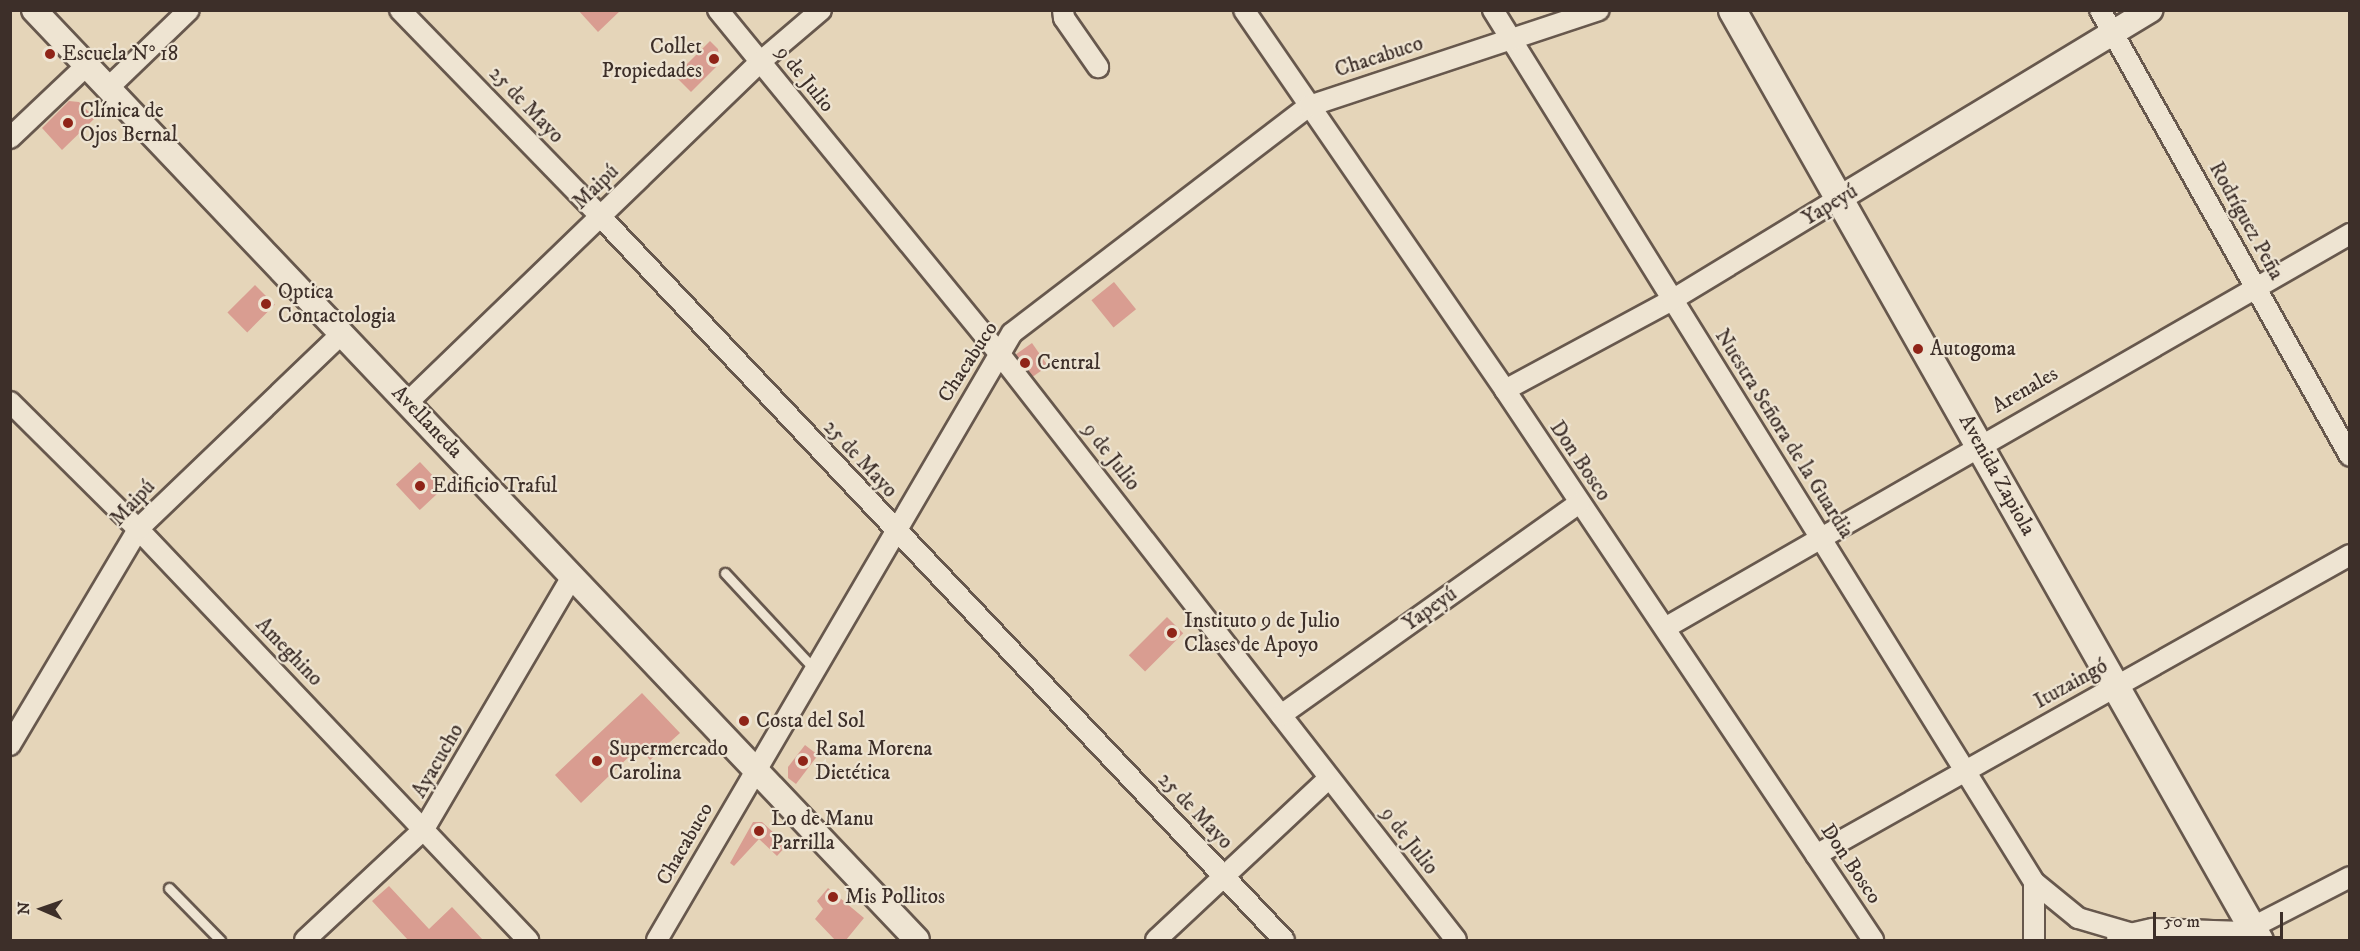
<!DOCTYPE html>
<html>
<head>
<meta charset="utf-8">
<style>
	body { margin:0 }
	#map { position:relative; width:2360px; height:951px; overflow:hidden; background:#e5d5b9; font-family:"IM FELL DW Pica",serif }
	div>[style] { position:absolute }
	.building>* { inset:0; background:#d99d91; transform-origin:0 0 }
	.roads { filter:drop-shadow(2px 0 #67584d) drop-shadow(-2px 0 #67584d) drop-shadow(0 2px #67584d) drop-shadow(0 -2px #67584d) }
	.service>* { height:9px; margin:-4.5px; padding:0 4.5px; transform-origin:4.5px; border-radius:4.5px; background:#eee4d2 }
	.minor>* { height:20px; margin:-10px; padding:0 10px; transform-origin:10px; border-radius:10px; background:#eee4d2 }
	.tertiary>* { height:24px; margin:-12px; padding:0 12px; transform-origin:12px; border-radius:12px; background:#eee4d2 }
	.secondary>* { height:27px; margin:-13.5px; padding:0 13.5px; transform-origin:13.5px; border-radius:13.5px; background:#eee4d2 }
	.dots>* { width:16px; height:16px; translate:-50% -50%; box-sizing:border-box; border:3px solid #eee4d2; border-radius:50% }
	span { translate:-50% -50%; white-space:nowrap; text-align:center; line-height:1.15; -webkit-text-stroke:4.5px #eee4d2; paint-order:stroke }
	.poi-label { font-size:21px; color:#3d2f29 }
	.right { translate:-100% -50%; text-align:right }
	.left { translate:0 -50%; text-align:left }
	.street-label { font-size:21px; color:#3d2f29 }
	.frame { position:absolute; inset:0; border:12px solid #3d2f29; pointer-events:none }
	.north { position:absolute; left:12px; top:879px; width:60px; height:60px; -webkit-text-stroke:4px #eee4d2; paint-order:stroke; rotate:272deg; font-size:16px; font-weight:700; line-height:24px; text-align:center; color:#3d2f29 }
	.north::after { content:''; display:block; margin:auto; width:21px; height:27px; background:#3d2f29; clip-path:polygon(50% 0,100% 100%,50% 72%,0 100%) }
	.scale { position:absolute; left:2153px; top:912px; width:130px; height:27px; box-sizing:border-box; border:3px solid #3d2f29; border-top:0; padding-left:8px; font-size:18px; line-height:21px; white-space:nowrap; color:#3d2f29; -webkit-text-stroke:4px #eee4d2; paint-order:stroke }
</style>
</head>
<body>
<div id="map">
	<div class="building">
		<i style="clip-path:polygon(578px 10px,621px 10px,598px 32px)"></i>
		<i style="clip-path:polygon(710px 41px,718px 49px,720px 63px,691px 92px,675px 76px)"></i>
		<i style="clip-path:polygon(69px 101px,79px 102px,95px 118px,62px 150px,42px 128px)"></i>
		<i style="left:1114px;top:282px;width:35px;height:29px;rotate:51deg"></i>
		<i style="left:255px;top:285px;width:28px;height:39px;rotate:45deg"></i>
		<i style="left:1032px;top:343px;width:28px;height:21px;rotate:55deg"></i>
		<i style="left:420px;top:462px;width:35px;height:33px;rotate:47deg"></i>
		<i style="left:1167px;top:617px;width:23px;height:54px;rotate:45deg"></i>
		<i style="clip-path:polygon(642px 693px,680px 733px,650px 760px,639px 747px,581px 803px,555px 775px)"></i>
		<i style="clip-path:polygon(805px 745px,818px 755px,796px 784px,788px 778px,788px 767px)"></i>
		<i style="clip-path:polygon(753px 822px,762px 822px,787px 845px,777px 856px,759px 839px,734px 866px,730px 863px)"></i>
		<i style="clip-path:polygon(389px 886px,429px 929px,452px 907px,483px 940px,408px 940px,372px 901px)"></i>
		<i style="clip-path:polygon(828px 888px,864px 918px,846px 940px,835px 940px,815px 919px,823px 909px,817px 901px)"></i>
	</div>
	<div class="roads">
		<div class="service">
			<i style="left:725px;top:573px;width:132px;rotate:47.1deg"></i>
			<i style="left:169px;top:888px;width:73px;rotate:45.6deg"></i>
		</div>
		<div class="minor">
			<i style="left:400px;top:10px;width:287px;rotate:45.8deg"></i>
			<i style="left:600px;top:216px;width:996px;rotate:46.63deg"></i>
			<i style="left:718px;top:10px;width:442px;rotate:50.7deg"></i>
			<i style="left:998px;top:352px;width:745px;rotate:52.08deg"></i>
			<i style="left:1063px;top:10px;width:8px;rotate:83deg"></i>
			<i style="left:1064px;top:18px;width:60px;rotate:55.2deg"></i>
			<i style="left:1244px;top:10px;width:461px;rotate:55.5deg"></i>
			<i style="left:1505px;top:390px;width:662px;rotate:56.21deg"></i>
			<i style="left:1493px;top:10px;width:1026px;rotate:58.18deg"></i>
			<i style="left:2034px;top:882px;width:57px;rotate:39.3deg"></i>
			<i style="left:2078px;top:918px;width:53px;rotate:16.4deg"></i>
			<i style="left:2100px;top:10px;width:511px;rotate:60.73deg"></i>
			<i style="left:108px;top:88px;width:112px;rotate:-43.9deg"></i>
			<i style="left:10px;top:138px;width:106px;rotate:-43.5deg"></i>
			<i style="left:1505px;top:390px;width:190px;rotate:-28.3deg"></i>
			<i style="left:1672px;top:300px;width:197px;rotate:-31.3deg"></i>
			<i style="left:10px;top:402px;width:180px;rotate:44.8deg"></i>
			<i style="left:138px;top:529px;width:567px;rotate:46.5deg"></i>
			<i style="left:408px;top:402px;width:489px;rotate:-44deg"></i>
			<i style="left:760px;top:62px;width:80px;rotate:-40.4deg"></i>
			<i style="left:1665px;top:628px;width:790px;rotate:-29.91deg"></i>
			<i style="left:1281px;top:715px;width:366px;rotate:-35.4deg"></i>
			<i style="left:10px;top:745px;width:251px;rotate:-59.3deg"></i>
			<i style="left:138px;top:529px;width:281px;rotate:-43.8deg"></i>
			<i style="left:1816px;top:855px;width:612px;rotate:-29.33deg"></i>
			<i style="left:2034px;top:882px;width:58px;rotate:90deg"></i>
			<i style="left:2117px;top:937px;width:37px;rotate:-13deg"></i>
			<i style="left:2153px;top:929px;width:90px;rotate:1.9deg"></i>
			<i style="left:2243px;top:932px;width:120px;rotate:-27.2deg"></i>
			<i style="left:305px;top:940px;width:163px;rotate:-43deg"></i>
			<i style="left:424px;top:829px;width:294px;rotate:-59.6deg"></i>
			<i style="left:657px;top:940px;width:703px;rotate:-59.68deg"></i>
			<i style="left:1012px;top:333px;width:374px;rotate:-37.4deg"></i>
			<i style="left:1309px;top:106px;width:305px;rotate:-18.3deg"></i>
			<i style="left:1156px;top:940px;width:237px;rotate:-43.1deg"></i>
		</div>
		<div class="tertiary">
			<i style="left:34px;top:10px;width:1282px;rotate:46.48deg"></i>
			<i style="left:1840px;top:198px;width:363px;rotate:-31.2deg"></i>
		</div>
		<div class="secondary">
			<i style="left:1732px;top:10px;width:1069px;rotate:60.46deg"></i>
		</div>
	</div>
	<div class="dots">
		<i style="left:50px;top:54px;background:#8f2418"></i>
		<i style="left:714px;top:59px;background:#8f2418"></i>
		<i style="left:68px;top:123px;background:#8f2418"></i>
		<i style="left:266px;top:304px;background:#8f2418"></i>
		<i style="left:1918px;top:349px;background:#8f2418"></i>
		<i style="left:1025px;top:363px;background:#8f2418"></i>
		<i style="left:420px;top:486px;background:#8f2418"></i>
		<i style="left:1172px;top:633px;background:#8f2418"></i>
		<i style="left:744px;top:721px;background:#8f2418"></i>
		<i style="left:597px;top:761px;background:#8f2418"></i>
		<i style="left:803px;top:761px;background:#8f2418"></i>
		<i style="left:759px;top:831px;background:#8f2418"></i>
		<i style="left:833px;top:897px;background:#8f2418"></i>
	</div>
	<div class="poi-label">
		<span class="right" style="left:702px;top:59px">Collet<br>Propiedades</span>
		<span class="left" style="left:62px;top:54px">Escuela N° 18</span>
		<span class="left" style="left:80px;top:123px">Clínica de<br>Ojos Bernal</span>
		<span class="left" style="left:278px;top:304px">Optica<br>Contactologia</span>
		<span class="left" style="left:1930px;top:349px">Autogoma</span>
		<span class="left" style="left:1037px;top:363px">Central</span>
		<span class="left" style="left:432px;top:486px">Edificio Traful</span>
		<span class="left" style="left:1184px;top:633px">Instituto 9 de Julio<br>Clases de Apoyo</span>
		<span class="left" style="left:756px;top:721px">Costa del Sol</span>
		<span class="left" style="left:609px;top:761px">Supermercado<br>Carolina</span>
		<span class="left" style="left:815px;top:761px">Rama Morena<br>Dietética</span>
		<span class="left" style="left:771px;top:831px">Lo de Manu<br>Parrilla</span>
		<span class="left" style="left:845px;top:897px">Mis Pollitos</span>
	</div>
	<div class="street-label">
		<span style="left:1379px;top:57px;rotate:-18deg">Chacabuco</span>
		<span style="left:805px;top:79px;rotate:51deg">9 de Julio</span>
		<span style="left:526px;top:105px;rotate:46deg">25 de Mayo</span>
		<span style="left:596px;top:187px;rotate:-44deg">Maipú</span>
		<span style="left:1830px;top:205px;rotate:-31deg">Yapeyú</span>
		<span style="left:2246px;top:221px;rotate:61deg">Rodríguez Peña</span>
		<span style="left:968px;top:362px;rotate:-57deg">Chacabuco</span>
		<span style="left:2025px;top:390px;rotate:-30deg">Arenales</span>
		<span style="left:427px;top:422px;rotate:46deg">Avellaneda</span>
		<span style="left:1784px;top:434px;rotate:58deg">Nuestra Señora de la Guardia</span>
		<span style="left:1111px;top:457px;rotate:52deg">9 de Julio</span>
		<span style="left:860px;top:459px;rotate:47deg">25 de Mayo</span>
		<span style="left:1580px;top:461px;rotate:56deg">Don Bosco</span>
		<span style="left:1997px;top:475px;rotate:61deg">Avenida Zapiola</span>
		<span style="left:133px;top:503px;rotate:-47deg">Maipú</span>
		<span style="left:1430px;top:609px;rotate:-35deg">Yapeyú</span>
		<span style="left:289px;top:652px;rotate:46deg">Ameghino</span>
		<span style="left:2071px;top:684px;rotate:-29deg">Ituzaingó</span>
		<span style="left:438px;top:761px;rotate:-60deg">Ayacucho</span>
		<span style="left:1195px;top:811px;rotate:46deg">25 de Mayo</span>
		<span style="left:1409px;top:841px;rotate:52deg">9 de Julio</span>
		<span style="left:685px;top:844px;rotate:-60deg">Chacabuco</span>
		<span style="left:1851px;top:864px;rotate:56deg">Don Bosco</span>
	</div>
	<div class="frame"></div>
	<div class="north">N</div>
	<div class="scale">50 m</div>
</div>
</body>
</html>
